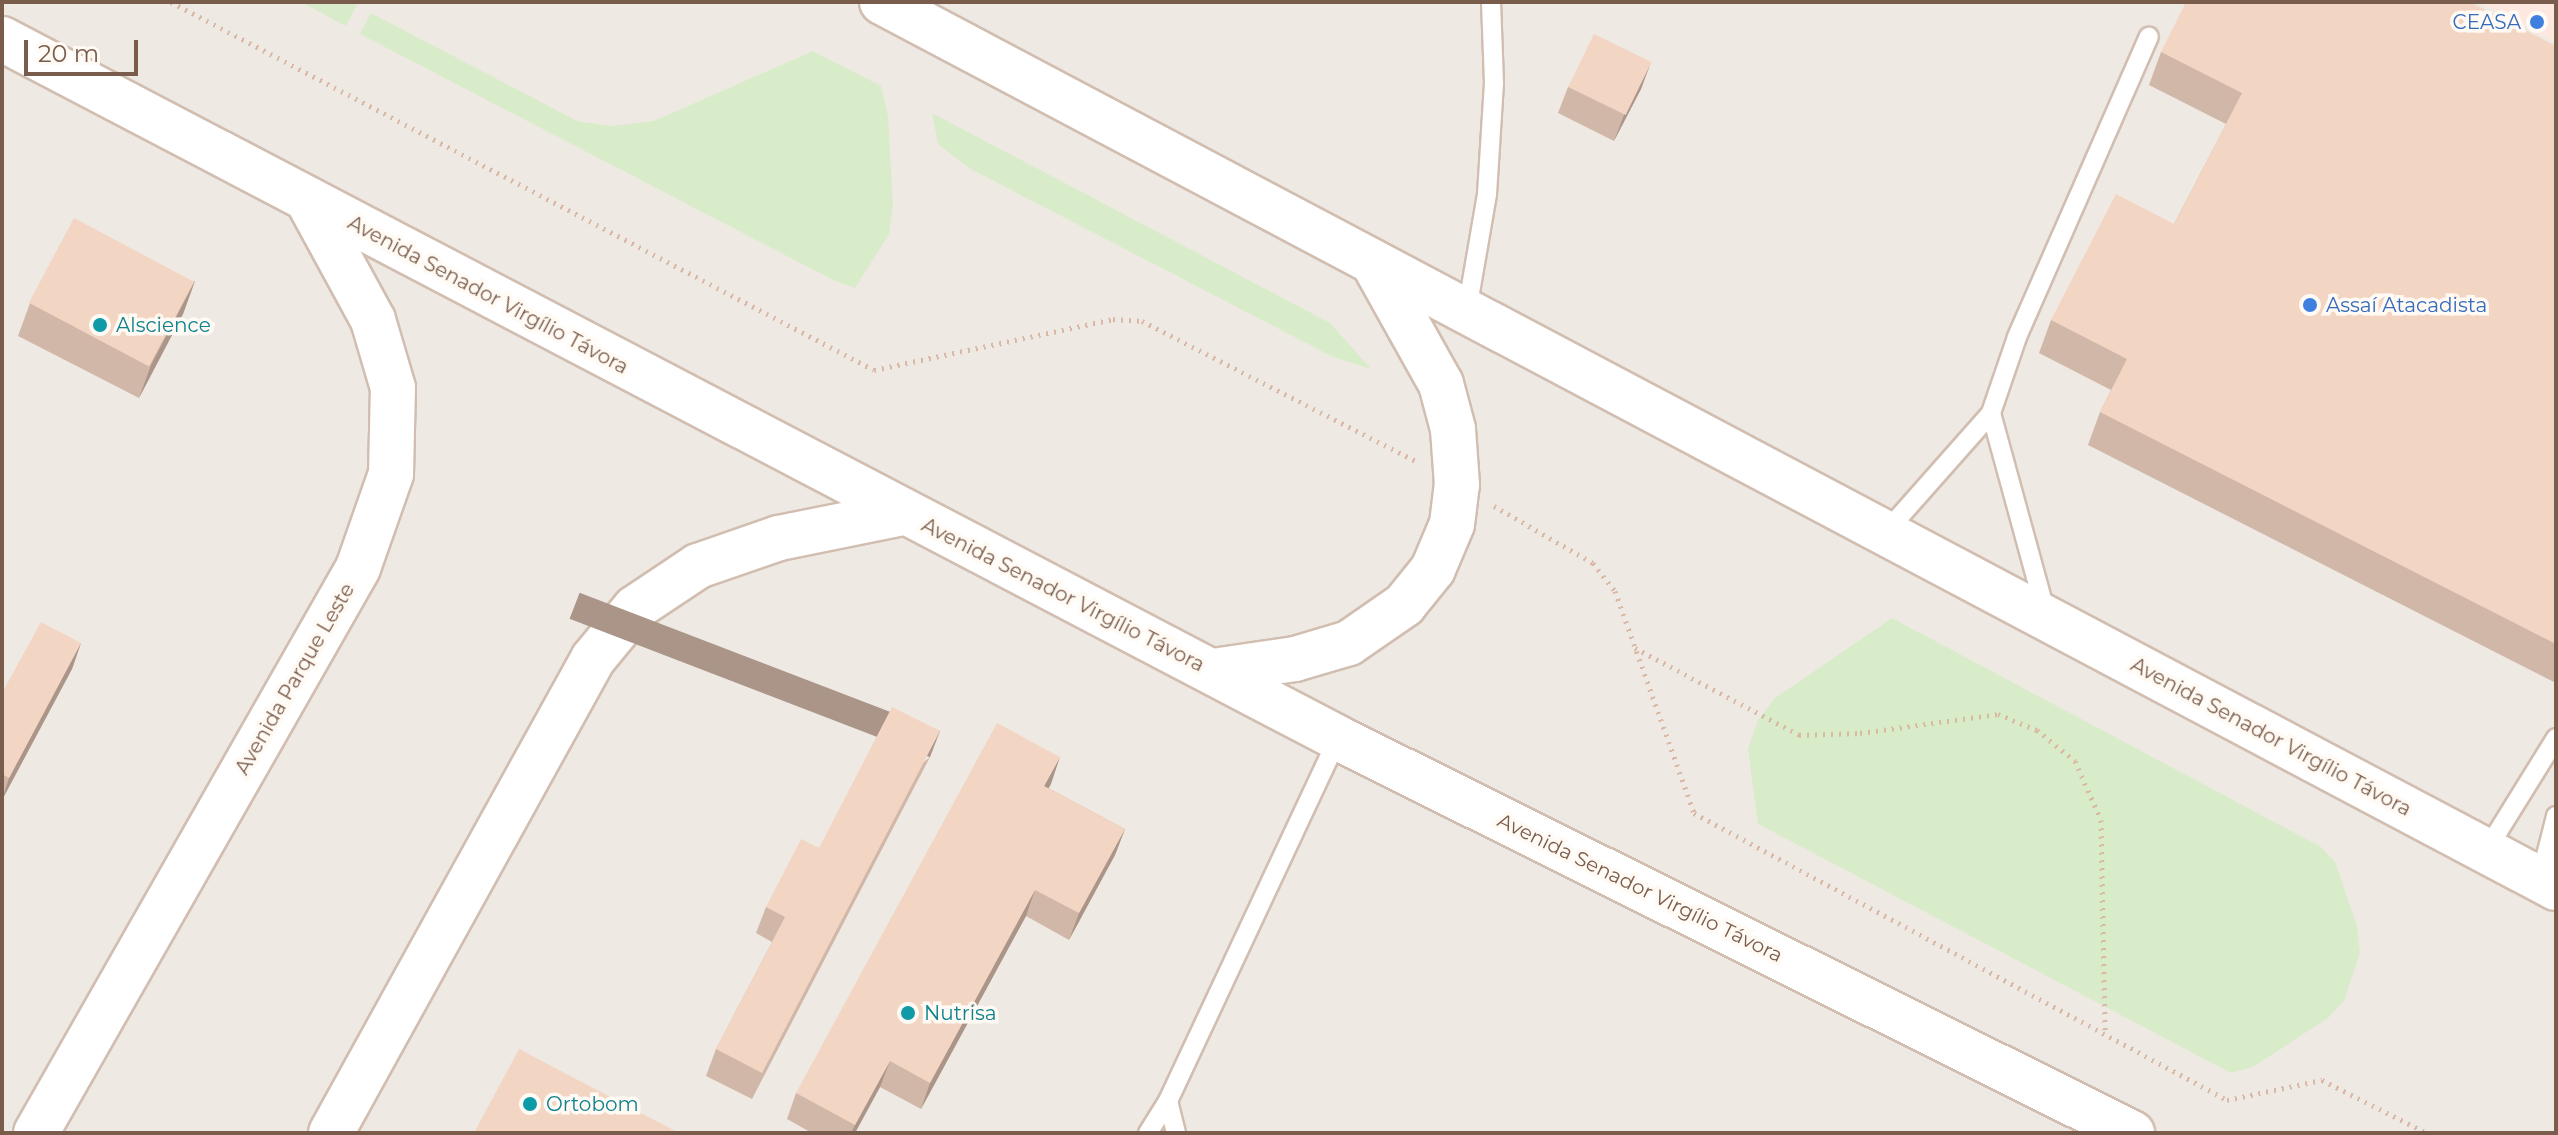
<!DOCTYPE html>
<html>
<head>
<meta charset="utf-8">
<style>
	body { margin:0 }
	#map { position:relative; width:2558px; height:1135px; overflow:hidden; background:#fdf6ec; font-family:Montserrat,sans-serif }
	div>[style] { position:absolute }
	.commercial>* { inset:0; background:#fde8e0 }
	.industrial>* { inset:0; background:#efe9e4 }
	.green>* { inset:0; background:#d8ecc9 }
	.path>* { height:5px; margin-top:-2.5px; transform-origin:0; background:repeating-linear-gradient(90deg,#d9b8a5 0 2px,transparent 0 8px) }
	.roads { filter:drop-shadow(2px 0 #d1beb0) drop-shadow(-2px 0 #d1beb0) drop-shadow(0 2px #d1beb0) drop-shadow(0 -2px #d1beb0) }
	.service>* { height:18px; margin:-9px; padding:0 9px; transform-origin:9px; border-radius:9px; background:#fff }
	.tertiary>* { height:44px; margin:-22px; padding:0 22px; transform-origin:22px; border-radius:22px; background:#fff }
	.secondary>* { height:44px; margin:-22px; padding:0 22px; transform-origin:22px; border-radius:22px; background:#fff }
	.wall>* { inset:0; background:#d1b7a8 }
	.shaded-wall>* { inset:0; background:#aa9588; transform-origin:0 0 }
	.building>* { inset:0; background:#f3d5c3; transform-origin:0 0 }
	.dots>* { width:22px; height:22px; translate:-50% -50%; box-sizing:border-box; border:4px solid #fffaf3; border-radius:50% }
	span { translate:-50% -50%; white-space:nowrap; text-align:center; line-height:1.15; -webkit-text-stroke:7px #fffaf3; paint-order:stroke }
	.shop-label { font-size:20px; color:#366cbe }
	.right { translate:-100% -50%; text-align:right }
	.left { translate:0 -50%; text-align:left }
	.street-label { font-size:20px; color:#7a5c4d }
	.culture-label { font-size:20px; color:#0d838f }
	.frame { position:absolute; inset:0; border:4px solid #7a5c4d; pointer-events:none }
	.scale { position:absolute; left:24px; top:40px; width:114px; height:36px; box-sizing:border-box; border:4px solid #7a5c4d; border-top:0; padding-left:10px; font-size:24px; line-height:28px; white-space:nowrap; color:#7a5c4d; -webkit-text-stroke:6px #fffaf3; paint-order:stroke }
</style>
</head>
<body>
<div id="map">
	<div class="commercial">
		<i style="clip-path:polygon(2478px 2px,2556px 2px,2556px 43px)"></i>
	</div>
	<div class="industrial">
		<i style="clip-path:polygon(2px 2px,2478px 2px,2556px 43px,2556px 1133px,2px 1133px)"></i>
	</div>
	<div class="green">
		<i style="clip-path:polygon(301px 2px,351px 2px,357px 5px,346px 26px)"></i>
		<i style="clip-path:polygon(371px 13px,577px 121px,611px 126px,654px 121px,813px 51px,881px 86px,888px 116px,893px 206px,889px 234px,855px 288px,835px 281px,360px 34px)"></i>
		<i style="clip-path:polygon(932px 113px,1330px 323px,1371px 369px,1333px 357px,969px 168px,938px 144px)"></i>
		<i style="clip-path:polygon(1892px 618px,2321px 847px,2335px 862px,2357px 926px,2360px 953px,2344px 1001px,2328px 1018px,2253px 1067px,2231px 1073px,1758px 824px,1748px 749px,1758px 720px,1775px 698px)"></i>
	</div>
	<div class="path">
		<i style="left:171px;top:2px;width:793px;rotate:27.63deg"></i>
		<i style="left:874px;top:370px;width:244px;rotate:-12deg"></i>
		<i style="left:1113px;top:319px;width:29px;rotate:4deg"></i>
		<i style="left:1142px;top:321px;width:308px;rotate:27.1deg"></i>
		<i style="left:1494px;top:506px;width:114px;rotate:29.9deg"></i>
		<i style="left:1593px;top:563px;width:36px;rotate:52deg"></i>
		<i style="left:1615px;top:591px;width:236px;rotate:70.4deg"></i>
		<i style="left:1694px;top:813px;width:605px;rotate:28.3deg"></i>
		<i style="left:2227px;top:1100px;width:97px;rotate:-11.9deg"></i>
		<i style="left:2322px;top:1080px;width:118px;rotate:26.8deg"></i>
		<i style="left:1635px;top:648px;width:186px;rotate:27.9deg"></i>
		<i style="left:1799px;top:735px;width:61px;rotate:-1.9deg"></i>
		<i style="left:1860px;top:733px;width:139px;rotate:-7.8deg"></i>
		<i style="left:1998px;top:714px;width:42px;rotate:22.3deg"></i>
		<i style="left:2037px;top:730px;width:49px;rotate:39.2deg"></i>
		<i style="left:2075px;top:761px;width:64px;rotate:66.2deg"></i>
		<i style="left:2101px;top:820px;width:214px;rotate:88.9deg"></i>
	</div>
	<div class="roads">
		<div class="service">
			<i style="left:1467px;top:310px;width:118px;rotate:-80.2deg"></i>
			<i style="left:1487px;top:194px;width:111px;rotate:-86.4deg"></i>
			<i style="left:1494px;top:83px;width:81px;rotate:-92.1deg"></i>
			<i style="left:1991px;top:413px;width:205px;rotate:74.7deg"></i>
			<i style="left:1885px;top:533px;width:160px;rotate:-48.5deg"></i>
			<i style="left:1991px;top:413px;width:80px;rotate:-71.1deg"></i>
			<i style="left:2017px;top:337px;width:328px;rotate:-66.3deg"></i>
			<i style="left:2486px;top:851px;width:133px;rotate:-58.2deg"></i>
			<i style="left:2540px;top:879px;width:65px;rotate:-75.7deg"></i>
			<i style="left:1148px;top:1133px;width:38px;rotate:-58deg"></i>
			<i style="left:1176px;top:1133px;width:33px;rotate:-104deg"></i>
			<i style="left:1168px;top:1101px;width:401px;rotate:-64.9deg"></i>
		</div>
		<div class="tertiary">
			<i style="left:36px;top:1133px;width:650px;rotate:-60.32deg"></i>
			<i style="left:358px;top:568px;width:100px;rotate:-70.7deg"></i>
			<i style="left:391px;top:474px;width:86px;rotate:-88.7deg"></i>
			<i style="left:393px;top:388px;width:71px;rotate:-106.4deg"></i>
			<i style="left:373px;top:320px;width:138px;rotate:-118.6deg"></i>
			<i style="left:331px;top:1133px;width:542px;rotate:-61.07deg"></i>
			<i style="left:593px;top:659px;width:66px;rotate:-50.5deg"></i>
			<i style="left:635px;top:608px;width:76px;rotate:-33.7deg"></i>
			<i style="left:698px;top:566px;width:86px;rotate:-19.1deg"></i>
			<i style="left:779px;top:538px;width:126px;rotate:-11.4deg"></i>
		</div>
		<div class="secondary">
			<i style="left:882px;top:2px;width:1894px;rotate:27.89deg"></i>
			<i style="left:2px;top:39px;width:1508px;rotate:27.62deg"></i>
			<i style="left:1338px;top:738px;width:887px;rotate:26.45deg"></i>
			<i style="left:1213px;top:671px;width:83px;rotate:-8.3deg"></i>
			<i style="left:1295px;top:659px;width:56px;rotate:-16.5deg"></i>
			<i style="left:1349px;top:643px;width:67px;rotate:-34.6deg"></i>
			<i style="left:1404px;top:605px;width:46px;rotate:-51.1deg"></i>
			<i style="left:1433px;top:569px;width:49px;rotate:-67.1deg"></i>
			<i style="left:1452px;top:524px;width:39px;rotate:-83deg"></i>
			<i style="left:1457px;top:485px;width:56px;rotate:-94.1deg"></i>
			<i style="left:1453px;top:429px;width:47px;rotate:-104.9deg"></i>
			<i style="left:1441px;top:384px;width:137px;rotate:-119.2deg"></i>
		</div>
	</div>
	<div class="wall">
		<i style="clip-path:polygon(2556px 46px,2556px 683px,2088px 445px,2100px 412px,2111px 390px,2039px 353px,2051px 320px,2174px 224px,2226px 124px,2149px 85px,2161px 52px)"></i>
		<i style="clip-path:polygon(1651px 62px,1641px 89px,1614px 141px,1558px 113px,1568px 87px)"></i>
		<i style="clip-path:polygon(195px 281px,183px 314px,139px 398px,18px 336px,30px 303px)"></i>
		<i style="clip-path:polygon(81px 643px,72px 669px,2px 800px,2px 693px)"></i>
		<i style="clip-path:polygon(930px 757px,752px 1099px,706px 1076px,716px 1049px,772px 942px,756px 933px,766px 907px,819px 848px)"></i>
		<i style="clip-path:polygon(1051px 784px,1048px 788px,1125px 829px,1115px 855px,1069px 940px,1026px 916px,921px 1109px,880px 1087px,855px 1133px,812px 1133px,787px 1119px,796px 1093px)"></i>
	</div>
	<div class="shaded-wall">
		<i style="clip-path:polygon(1651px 62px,1641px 89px,1614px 141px,1624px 115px)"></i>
		<i style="clip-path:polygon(195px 281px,183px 314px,139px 398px,151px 365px)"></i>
		<i style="clip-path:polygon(81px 643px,72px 669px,2px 800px,9px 778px)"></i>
		<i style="left:940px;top:731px;width:28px;height:386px;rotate:111deg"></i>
		<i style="clip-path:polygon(1060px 757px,1051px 784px,1035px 812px,1044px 786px)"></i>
		<i style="clip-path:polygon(1125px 829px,1115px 855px,1069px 940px,1079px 913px)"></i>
		<i style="clip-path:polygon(1035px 890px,1026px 916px,921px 1109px,930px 1083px)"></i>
		<i style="clip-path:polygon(890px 1061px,880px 1087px,855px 1133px,851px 1133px,855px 1125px)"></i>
	</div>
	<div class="building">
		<i style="clip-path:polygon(2186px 2px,2470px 2px,2556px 46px,2556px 644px,2100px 412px,2127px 359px,2051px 320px,2116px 194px,2174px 224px,2242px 93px,2161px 52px)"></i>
		<i style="left:1594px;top:34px;width:64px;height:59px;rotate:26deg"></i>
		<i style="left:74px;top:218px;width:136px;height:96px;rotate:28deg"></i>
		<i style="clip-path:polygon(41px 622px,81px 643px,9px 778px,2px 774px,2px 693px)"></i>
		<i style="clip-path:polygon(892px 707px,940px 731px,762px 1073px,716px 1049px,785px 917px,766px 907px,801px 839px,819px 848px)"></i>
		<i style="clip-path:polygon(997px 723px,1060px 757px,1044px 786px,1125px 829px,1079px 913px,1035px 890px,930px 1083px,890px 1061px,855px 1125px,796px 1093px)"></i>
		<i style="clip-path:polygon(519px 1049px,679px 1133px,474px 1133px)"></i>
	</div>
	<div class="dots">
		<i style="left:2537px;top:22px;background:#3f7fe0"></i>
		<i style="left:2310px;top:305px;background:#3f7fe0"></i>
		<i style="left:100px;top:325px;background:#0f9aa8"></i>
		<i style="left:908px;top:1013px;background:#0f9aa8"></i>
		<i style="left:530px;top:1104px;background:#0f9aa8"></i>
	</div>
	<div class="shop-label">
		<span class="right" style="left:2521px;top:22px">CEASA</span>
		<span class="left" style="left:2326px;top:305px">Assaí Atacadista</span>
	</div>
	<div class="street-label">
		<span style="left:488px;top:295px;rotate:28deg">Avenida Senador Virgílio Távora</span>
		<span style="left:1063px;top:595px;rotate:27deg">Avenida Senador Virgílio Távora</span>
		<span style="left:295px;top:679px;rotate:-60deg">Avenida Parque Leste</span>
		<span style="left:2271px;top:737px;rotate:28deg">Avenida Senador Virgílio Távora</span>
		<span style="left:1640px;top:888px;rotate:26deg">Avenida Senador Virgílio Távora</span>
	</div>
	<div class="culture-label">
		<span class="left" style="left:116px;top:325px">Alscience</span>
		<span class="left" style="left:924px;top:1013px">Nutrisa</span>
		<span class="left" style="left:546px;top:1104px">Ortobom</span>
	</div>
	<div class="frame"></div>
	<div class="scale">20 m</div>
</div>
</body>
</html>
